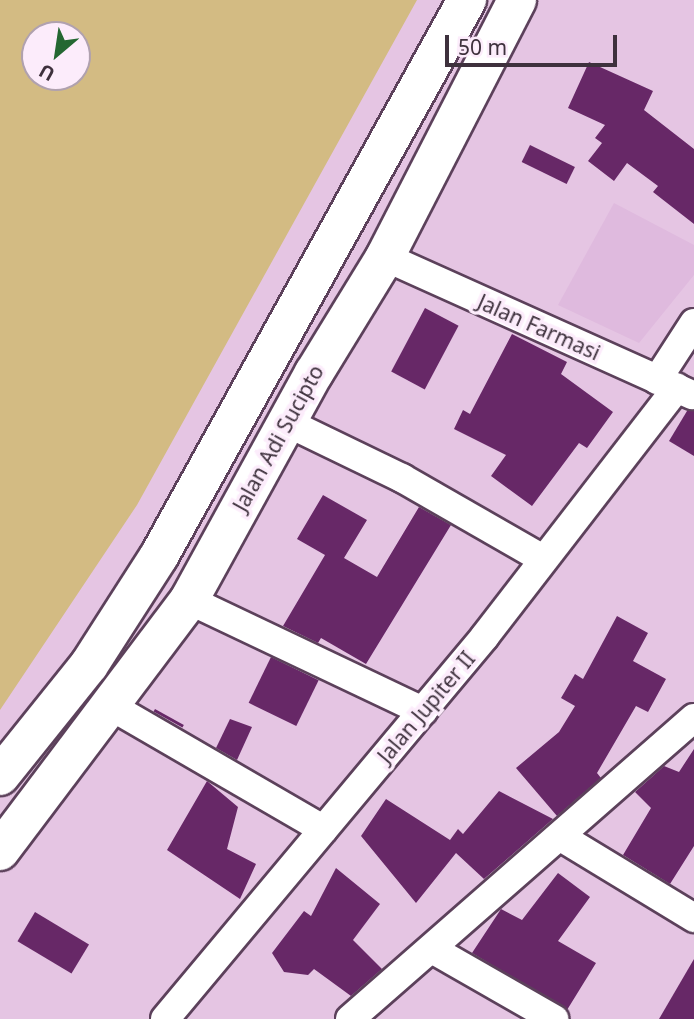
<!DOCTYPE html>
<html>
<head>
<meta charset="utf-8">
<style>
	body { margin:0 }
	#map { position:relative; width:694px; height:1019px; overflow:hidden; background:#e5c5e3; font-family:"Noto Sans",sans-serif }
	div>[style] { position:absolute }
	.built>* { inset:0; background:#dfbade }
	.green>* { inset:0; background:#d3bb83 }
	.building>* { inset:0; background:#672867; transform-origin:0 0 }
	.roads { filter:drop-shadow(2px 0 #5c415b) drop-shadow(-2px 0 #5c415b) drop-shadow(0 2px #5c415b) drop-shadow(0 -2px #5c415b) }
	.minor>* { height:28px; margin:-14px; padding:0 14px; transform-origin:14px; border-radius:14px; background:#fff }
	.highway>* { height:38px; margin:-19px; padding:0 19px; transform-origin:19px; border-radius:19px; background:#fff }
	span { translate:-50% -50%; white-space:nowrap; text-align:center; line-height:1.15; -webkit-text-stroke:7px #fcecfb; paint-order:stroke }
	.street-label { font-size:21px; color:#3e313d }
	.north { position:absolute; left:21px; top:21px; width:70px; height:70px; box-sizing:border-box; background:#fcecfb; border:2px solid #b0a1af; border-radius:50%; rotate:209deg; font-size:19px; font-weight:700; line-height:28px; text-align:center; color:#3e313d }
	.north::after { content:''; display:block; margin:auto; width:24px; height:32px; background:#246732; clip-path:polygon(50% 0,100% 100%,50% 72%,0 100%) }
	.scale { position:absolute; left:445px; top:35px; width:172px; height:32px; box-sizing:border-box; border:4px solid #3e313d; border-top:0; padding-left:9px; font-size:21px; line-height:24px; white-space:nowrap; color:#3e313d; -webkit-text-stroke:5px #fcecfb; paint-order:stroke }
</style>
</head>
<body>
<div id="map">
	<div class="built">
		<i style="clip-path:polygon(614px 203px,694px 245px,694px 275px,639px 343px,558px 305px)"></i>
	</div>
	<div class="green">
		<i style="clip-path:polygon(evenodd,0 0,417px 0,137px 505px,0 710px,0 0,35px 35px,77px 35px,77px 77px,35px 77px,35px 35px)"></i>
	</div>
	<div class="building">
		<i style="clip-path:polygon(589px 62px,653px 91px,644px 110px,694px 149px,694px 224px,653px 192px,658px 186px,627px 163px,614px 181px,588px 161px,602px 143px,595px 138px,605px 125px,568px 108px)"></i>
		<i style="left:530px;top:145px;width:50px;height:19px;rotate:26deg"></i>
		<i style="left:425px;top:308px;width:38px;height:72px;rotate:28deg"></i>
		<i style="clip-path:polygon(512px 334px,567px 362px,561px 374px,613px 412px,587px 448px,579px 443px,532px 506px,491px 476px,506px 455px,454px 429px,463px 410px,470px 414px)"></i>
		<i style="clip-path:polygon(687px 411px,694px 411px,694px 456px,669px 441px)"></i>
		<i style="clip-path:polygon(323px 495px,367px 520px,344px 558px,377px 577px,419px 507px,451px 525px,366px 664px,321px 638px,318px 643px,283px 626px,325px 555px,297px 539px)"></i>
		<i style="clip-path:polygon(617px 616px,648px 633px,633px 661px,666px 679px,648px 712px,636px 706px,597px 773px,601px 778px,557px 816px,516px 768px,559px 732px,575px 706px,561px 698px,575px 674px,583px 679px)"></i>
		<i style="left:271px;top:657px;width:53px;height:51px;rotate:26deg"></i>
		<i style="left:155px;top:709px;width:33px;height:3px;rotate:29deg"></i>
		<i style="clip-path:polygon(230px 719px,252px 727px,237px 760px,216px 748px)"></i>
		<i style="clip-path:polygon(694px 749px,694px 846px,670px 884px,623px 855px,651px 808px,635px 792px,664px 766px,679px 772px)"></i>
		<i style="clip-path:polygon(207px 781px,238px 807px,227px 849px,256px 864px,240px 899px,167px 850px)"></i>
		<i style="clip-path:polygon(499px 791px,553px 819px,484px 879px,456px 853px,416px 903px,361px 836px,386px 799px,450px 840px,458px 829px,463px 834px)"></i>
		<i style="clip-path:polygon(336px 868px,380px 904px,353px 940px,382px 969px,351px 996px,314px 969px,308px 975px,284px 972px,272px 953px,304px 911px,311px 916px)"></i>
		<i style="clip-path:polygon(558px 873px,590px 897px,558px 941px,596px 963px,567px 1010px,472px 953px,501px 909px,522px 920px)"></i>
		<i style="left:35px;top:912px;width:63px;height:34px;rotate:31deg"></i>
		<i style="clip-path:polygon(694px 959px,694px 1019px,659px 1019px)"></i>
	</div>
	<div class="roads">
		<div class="minor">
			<i style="left:385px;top:257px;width:337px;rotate:24.2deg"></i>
			<i style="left:657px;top:380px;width:68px;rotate:-57deg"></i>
			<i style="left:288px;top:423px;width:127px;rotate:25.8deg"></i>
			<i style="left:402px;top:478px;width:163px;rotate:29.9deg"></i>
			<i style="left:189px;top:600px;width:259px;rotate:25.4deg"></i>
			<i style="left:107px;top:704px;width:250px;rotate:30.1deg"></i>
			<i style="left:561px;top:837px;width:156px;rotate:31.3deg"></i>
			<i style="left:432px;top:949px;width:141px;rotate:29.8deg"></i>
			<i style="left:165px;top:1019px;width:499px;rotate:-50.1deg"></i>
			<i style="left:485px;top:636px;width:314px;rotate:-52.3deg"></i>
			<i style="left:350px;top:1019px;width:457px;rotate:-41.2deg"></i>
		</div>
		<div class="highway">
			<i style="left:0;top:776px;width:142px;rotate:-51.3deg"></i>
			<i style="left:89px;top:665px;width:130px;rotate:-57.3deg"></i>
			<i style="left:159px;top:556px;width:636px;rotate:-61.02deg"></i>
			<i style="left:0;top:851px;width:314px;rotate:-53deg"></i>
			<i style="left:189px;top:600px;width:259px;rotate:-61.2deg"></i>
			<i style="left:314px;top:373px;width:136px;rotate:-58.5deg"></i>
			<i style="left:385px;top:257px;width:289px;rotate:-62.8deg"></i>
		</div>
	</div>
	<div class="street-label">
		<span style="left:539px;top:327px;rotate:24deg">Jalan Farmasi</span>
		<span style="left:278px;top:438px;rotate:-61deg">Jalan Adi Sucipto</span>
		<span style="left:426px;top:707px;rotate:-50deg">Jalan Jupiter II</span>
	</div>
	<div class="north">U</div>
	<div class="scale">50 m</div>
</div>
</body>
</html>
